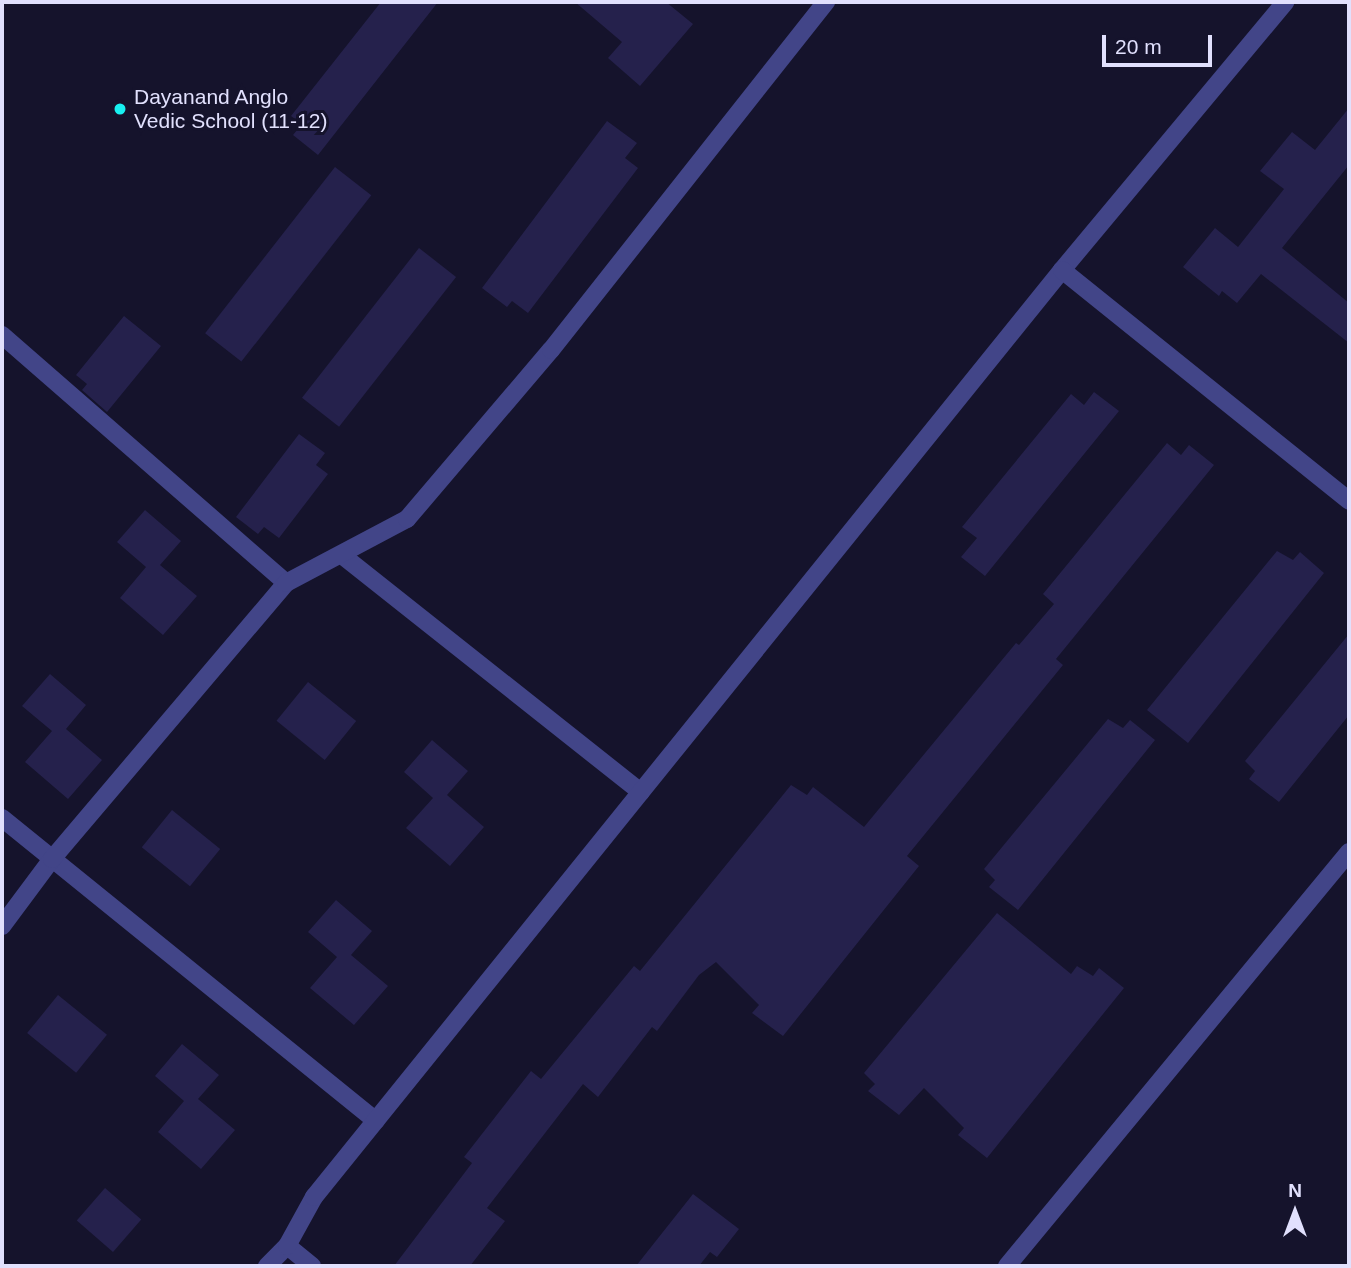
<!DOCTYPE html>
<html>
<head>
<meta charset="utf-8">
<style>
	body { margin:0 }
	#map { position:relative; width:1351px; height:1268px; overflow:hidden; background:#15132c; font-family:Arial,sans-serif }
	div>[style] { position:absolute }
	.building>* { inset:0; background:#25214c; transform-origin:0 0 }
	.minor>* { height:18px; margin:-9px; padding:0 9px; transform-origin:9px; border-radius:9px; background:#424588 }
	.dots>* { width:19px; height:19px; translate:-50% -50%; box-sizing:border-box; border:4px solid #15132c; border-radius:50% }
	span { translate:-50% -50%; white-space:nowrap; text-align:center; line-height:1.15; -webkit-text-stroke:6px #15132c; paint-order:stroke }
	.poi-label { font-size:21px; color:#e1e0fd }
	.left { translate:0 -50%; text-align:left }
	.frame { position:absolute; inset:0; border:4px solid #e1e0fd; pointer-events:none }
	.north { position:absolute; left:1260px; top:1177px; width:70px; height:70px; -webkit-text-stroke:5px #15132c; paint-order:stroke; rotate:0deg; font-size:19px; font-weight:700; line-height:28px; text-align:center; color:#e1e0fd }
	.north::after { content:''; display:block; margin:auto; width:24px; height:32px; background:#e1e0fd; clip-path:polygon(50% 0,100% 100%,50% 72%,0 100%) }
	.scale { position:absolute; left:1102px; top:35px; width:110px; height:32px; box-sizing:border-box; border:4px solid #e1e0fd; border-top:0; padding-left:9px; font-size:21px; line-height:24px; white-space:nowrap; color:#e1e0fd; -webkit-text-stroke:5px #15132c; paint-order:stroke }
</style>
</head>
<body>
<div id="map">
	<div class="building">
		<i style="clip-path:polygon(381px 2px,438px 2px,318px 155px,293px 135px,302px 124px,291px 116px)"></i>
		<i style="clip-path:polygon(575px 2px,666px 2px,693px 24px,640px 86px,608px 58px,622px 42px)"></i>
		<i style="clip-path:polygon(1349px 108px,1349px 165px,1282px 248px,1349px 303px,1349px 343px,1261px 274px,1237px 303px,1222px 291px,1219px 296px,1183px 267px,1215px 228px,1238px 247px,1284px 189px,1260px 171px,1292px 132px,1315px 150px)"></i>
		<i style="clip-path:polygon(607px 121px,637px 143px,625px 158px,638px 168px,528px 313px,512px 301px,507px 307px,482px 288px)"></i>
		<i style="left:335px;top:167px;width:46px;height:211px;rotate:38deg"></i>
		<i style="left:419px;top:248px;width:47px;height:190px;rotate:38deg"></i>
		<i style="clip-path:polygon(124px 316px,161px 346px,107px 412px,82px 390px,87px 384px,76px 375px)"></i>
		<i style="clip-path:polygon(1094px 392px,1119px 411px,985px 576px,961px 557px,977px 538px,962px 527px,1071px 394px,1084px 405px)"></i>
		<i style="clip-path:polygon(299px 434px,325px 453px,316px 465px,328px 474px,279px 538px,264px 527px,258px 534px,236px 517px)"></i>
		<i style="clip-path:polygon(1167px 443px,1181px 455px,1189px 445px,1214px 465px,1056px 659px,1063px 665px,907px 856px,919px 866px,783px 1036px,752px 1013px,759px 1005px,716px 962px,699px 975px,657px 1031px,652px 1027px,598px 1097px,583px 1084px,487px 1208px,505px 1221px,470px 1266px,394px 1266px,472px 1163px,464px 1157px,531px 1071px,541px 1079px,634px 966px,640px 971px,791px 785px,807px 795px,813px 787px,864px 827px,1016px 643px,1019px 645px,1054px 604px,1043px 594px)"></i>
		<i style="clip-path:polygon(145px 510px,181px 541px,160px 565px,197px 596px,163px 635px,120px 598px,146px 567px,117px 542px)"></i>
		<i style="clip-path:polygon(1277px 551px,1293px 560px,1300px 552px,1324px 573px,1188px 743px,1147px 710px)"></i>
		<i style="clip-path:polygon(1349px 634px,1349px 715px,1279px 802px,1249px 779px,1255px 771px,1245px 761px)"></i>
		<i style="clip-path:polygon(50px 674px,86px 705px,66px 729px,102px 760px,68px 799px,25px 762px,52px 731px,22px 706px)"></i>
		<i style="left:308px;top:682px;width:62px;height:50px;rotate:39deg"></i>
		<i style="clip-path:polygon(1108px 719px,1123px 728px,1130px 720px,1155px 740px,1018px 910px,989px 887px,995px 880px,984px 869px)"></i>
		<i style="clip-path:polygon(432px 740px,468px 771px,447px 795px,484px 827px,450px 866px,406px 828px,433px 798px,404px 772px)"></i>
		<i style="left:172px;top:810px;width:62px;height:48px;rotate:39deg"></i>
		<i style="clip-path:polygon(336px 900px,372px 931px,351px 955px,388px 986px,354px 1025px,310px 988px,337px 957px,308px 932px)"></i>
		<i style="clip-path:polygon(997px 913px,1071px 974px,1077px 966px,1093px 976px,1099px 968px,1124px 988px,987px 1158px,958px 1135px,964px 1128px,924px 1088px,899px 1115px,868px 1091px,875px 1084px,864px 1073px)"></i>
		<i style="left:58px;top:995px;width:63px;height:49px;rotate:39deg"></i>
		<i style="clip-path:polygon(182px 1044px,219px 1075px,198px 1099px,235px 1130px,201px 1169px,158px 1132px,184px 1101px,155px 1076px)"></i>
		<i style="left:105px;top:1188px;width:48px;height:43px;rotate:41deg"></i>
		<i style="clip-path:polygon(693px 1194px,739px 1229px,717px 1257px,710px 1252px,699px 1266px,636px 1266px)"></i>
	</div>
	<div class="minor">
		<i style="left:1062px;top:270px;width:349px;rotate:-50.2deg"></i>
		<i style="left:2px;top:335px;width:377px;rotate:41.1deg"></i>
		<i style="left:343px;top:556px;width:380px;rotate:38.4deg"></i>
		<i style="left:2px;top:818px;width:481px;rotate:39deg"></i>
		<i style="left:2px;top:926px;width:84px;rotate:-53.3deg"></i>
		<i style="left:52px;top:859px;width:362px;rotate:-49.7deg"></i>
		<i style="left:286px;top:583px;width:137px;rotate:-27.9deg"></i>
		<i style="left:407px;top:519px;width:222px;rotate:-49.6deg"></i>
		<i style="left:551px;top:350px;width:444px;rotate:-51.7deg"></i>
		<i style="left:267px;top:1266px;width:28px;rotate:-45deg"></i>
		<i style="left:312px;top:1266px;width:32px;rotate:-141deg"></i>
		<i style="left:287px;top:1246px;width:56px;rotate:-61.1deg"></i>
		<i style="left:314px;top:1197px;width:1191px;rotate:-51.1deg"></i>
		<i style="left:1062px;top:270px;width:368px;rotate:38.8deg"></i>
		<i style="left:1007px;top:1266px;width:537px;rotate:-50.44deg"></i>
	</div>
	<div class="dots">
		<i style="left:120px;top:109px;background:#18f0f1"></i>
	</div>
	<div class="poi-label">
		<span class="left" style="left:134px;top:109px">Dayanand Anglo<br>Vedic School (11-12)</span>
	</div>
	<div class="frame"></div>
	<div class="north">N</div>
	<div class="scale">20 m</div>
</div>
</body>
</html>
